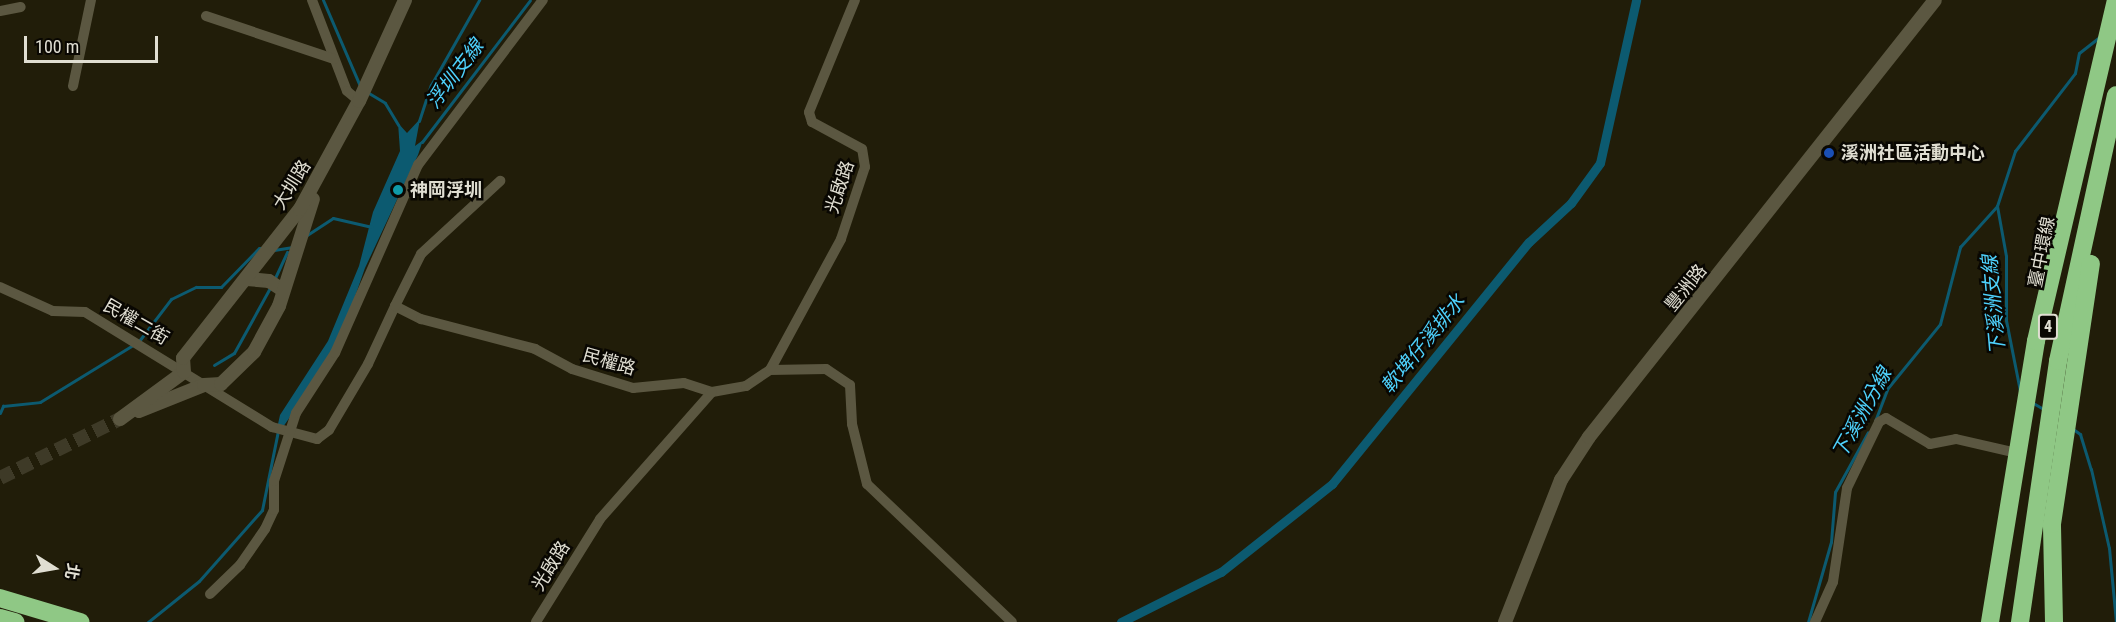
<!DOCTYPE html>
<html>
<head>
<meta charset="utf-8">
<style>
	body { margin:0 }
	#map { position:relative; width:2116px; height:622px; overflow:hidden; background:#211d09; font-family:"Roboto Condensed","Noto Sans TC",sans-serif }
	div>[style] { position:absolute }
	.water>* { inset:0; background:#0c5a70 }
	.stream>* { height:3px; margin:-1.5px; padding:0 1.5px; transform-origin:1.5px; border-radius:1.5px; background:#0c5a70 }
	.canal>* { height:9px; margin:-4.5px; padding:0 4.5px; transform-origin:4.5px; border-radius:4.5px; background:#0c5a70 }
	.tertiary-tunnel>* { height:14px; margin-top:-7px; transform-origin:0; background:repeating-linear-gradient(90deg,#3e3a27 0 14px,transparent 0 21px) }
	.minor>* { height:10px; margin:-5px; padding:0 5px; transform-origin:5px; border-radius:5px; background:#5b5741 }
	.tertiary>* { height:14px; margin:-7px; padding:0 7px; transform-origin:7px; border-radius:7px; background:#5b5741 }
	.motorway>* { height:18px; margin:-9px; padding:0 9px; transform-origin:9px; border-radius:9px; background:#8fc885 }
	.dots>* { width:16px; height:16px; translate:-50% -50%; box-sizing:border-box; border:3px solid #090702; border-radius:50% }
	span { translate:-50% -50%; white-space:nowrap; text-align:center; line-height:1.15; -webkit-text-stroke:5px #090702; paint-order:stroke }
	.shield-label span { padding:2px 4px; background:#090702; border:2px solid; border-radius:4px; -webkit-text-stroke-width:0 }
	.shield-label { font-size:16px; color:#e0ded2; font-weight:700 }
	.poi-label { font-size:18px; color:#e0ded2; font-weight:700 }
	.left { translate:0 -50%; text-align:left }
	.street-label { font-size:18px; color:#e0ded2 }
	.water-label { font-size:20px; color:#4ed1fc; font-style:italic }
	.north { position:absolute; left:24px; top:538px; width:60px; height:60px; -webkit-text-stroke:4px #090702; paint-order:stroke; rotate:101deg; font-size:16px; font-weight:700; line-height:24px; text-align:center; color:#e0ded2 }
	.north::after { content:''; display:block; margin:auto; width:21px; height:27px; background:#e0ded2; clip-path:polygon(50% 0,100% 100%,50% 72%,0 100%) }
	.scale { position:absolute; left:24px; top:36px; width:134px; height:27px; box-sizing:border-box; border:3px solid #e0ded2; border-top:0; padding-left:8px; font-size:18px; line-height:21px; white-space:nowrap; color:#e0ded2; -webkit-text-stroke:4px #090702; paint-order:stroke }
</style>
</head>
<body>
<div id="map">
	<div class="water">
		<i style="clip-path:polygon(420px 119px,415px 146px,423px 140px,418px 155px,365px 268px,336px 351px,283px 427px,278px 424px,280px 415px,328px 341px,359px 266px,373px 212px,400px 151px,398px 123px,407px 133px)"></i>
	</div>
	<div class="stream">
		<i style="left:323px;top:0;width:94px;rotate:66.7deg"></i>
		<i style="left:367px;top:92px;width:21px;rotate:31deg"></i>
		<i style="left:385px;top:103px;width:26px;rotate:59deg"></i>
		<i style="left:419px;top:121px;width:38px;rotate:-72deg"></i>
		<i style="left:431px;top:85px;width:98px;rotate:-60.5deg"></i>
		<i style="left:422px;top:142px;width:178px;rotate:-52.7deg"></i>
		<i style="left:307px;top:235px;width:31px;rotate:-33deg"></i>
		<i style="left:333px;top:218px;width:40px;rotate:13deg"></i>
		<i style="left:274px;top:250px;width:19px;rotate:-9deg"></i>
		<i style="left:274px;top:280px;width:31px;rotate:-65deg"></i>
		<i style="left:139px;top:341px;width:53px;rotate:-52.7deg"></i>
		<i style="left:171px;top:299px;width:28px;rotate:-26deg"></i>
		<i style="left:196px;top:287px;width:25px"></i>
		<i style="left:221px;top:287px;width:54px;rotate:-45.7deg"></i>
		<i style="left:259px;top:248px;width:6px"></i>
		<i style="left:214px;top:365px;width:23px;rotate:-31deg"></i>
		<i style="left:234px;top:353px;width:77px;rotate:-61.1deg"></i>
		<i style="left:2020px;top:391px;width:72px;rotate:-101.2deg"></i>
		<i style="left:2006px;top:320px;width:64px;rotate:-90deg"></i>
		<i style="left:2006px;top:256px;width:51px;rotate:-100.2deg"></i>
		<i style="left:1997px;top:206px;width:58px;rotate:-71.9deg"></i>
		<i style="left:2015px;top:151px;width:98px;rotate:-52.4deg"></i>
		<i style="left:2075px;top:73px;width:20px;rotate:-79deg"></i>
		<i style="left:2079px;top:53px;width:28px;rotate:-38deg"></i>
		<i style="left:2033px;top:403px;width:14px;rotate:30deg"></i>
		<i style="left:0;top:413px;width:8px;rotate:-67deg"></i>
		<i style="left:3px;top:406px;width:37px;rotate:-6deg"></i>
		<i style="left:40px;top:402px;width:109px;rotate:-31.5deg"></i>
		<i style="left:1875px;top:421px;width:34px;rotate:-69deg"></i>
		<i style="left:1887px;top:389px;width:84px;rotate:-50.8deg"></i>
		<i style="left:1940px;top:324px;width:80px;rotate:-75.4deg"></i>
		<i style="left:1960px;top:247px;width:55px;rotate:-47.9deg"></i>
		<i style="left:2073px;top:429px;width:9px;rotate:36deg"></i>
		<i style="left:2080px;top:434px;width:37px;rotate:73deg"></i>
		<i style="left:2091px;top:469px;width:81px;rotate:77.2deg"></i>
		<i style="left:2109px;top:548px;width:74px;rotate:84.6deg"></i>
		<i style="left:148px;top:622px;width:65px;rotate:-38.8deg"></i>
		<i style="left:199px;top:581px;width:95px;rotate:-48.4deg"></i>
		<i style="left:262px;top:510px;width:81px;rotate:-78.6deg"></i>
		<i style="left:1808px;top:622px;width:83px;rotate:-74deg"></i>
		<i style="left:1831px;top:542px;width:50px;rotate:-85.4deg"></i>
		<i style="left:1835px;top:492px;width:68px;rotate:-61.2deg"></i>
	</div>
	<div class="canal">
		<i style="left:1121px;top:622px;width:112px;rotate:-26.6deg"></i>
		<i style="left:1221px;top:572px;width:142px;rotate:-38.4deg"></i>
		<i style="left:1332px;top:484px;width:312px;rotate:-50.9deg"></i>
		<i style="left:1529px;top:242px;width:57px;rotate:-42.9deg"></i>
		<i style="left:1571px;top:203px;width:49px;rotate:-54.1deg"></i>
		<i style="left:1600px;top:163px;width:167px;rotate:-77.5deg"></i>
	</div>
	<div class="tertiary-tunnel">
		<i style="left:0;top:478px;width:134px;rotate:-26.2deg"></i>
	</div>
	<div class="minor">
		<i style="left:312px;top:0;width:97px;rotate:69deg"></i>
		<i style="left:347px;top:91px;width:16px;rotate:40deg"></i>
		<i style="left:0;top:11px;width:21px;rotate:-11deg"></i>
		<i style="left:206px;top:16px;width:135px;rotate:18.6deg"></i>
		<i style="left:73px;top:86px;width:88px;rotate:-78.2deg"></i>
		<i style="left:0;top:287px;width:58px;rotate:24.4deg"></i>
		<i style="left:53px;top:311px;width:32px;rotate:2deg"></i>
		<i style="left:85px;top:312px;width:220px;rotate:31.6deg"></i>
		<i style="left:272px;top:427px;width:47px;rotate:14.9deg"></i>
		<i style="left:317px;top:439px;width:15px;rotate:-37deg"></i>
		<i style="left:329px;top:430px;width:77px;rotate:-59.4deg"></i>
		<i style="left:368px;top:364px;width:64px;rotate:-65deg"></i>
		<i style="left:395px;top:306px;width:29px;rotate:27deg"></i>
		<i style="left:421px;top:319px;width:118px;rotate:14.7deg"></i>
		<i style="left:535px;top:349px;width:42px;rotate:28.4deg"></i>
		<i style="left:572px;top:369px;width:64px;rotate:17.3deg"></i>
		<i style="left:633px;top:388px;width:51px;rotate:-5.6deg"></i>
		<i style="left:684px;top:383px;width:29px;rotate:18deg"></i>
		<i style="left:712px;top:392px;width:35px;rotate:-10deg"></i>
		<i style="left:746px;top:386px;width:29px;rotate:-34deg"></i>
		<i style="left:770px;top:370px;width:56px;rotate:-1deg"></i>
		<i style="left:826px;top:369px;width:29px;rotate:34deg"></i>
		<i style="left:850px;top:385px;width:39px;rotate:87deg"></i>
		<i style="left:852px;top:424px;width:62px;rotate:76deg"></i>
		<i style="left:867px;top:484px;width:200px;rotate:43.6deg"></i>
		<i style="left:395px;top:306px;width:58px;rotate:-63.4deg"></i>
		<i style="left:421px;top:254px;width:108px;rotate:-42.7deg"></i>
		<i style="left:770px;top:370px;width:149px;rotate:-61.5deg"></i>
		<i style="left:841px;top:239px;width:76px;rotate:-71.6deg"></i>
		<i style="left:865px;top:167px;width:18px;rotate:-99deg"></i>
		<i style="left:862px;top:149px;width:57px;rotate:-151.6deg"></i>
		<i style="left:812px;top:122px;width:10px;rotate:-107deg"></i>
		<i style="left:809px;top:112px;width:121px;rotate:-67.7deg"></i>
		<i style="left:210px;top:594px;width:42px;rotate:-44deg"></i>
		<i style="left:240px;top:565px;width:44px;rotate:-55.2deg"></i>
		<i style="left:265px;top:529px;width:21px;rotate:-65deg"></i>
		<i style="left:274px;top:510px;width:29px;rotate:-90deg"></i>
		<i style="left:274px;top:481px;width:71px;rotate:-72.1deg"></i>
		<i style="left:296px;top:413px;width:72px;rotate:-57deg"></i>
		<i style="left:335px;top:353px;width:206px;rotate:-66.2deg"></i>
		<i style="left:418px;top:165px;width:207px;rotate:-52.9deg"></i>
		<i style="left:536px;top:622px;width:121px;rotate:-58.1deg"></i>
		<i style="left:600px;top:519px;width:169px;rotate:-48.6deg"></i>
		<i style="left:1815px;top:622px;width:44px;rotate:-65.8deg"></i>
		<i style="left:1833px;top:582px;width:95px;rotate:-81.5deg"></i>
		<i style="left:1847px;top:488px;width:73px;rotate:-64.1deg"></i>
		<i style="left:1879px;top:422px;width:8px;rotate:-30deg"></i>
		<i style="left:1886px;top:418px;width:51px;rotate:30.6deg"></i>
		<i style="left:1930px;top:444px;width:26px;rotate:-11deg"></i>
		<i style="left:1956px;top:439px;width:63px;rotate:12.9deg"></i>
	</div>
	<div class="tertiary">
		<i style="left:247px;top:279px;width:22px;rotate:5deg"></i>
		<i style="left:269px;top:281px;width:17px;rotate:33deg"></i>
		<i style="left:139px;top:411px;width:70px;rotate:-21.8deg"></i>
		<i style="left:204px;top:385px;width:17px;rotate:-3deg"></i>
		<i style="left:221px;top:384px;width:46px;rotate:-44.1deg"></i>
		<i style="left:254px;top:352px;width:52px;rotate:-61.5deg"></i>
		<i style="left:279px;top:306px;width:112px;rotate:-72.4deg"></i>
		<i style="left:120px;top:419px;width:79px;rotate:-36.3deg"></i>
		<i style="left:184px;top:372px;width:14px;rotate:-94deg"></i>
		<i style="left:183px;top:358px;width:189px;rotate:-51.9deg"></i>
		<i style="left:300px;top:209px;width:123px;rotate:-61.4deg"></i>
		<i style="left:359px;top:101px;width:111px;rotate:-65.5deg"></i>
		<i style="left:1505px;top:622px;width:153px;rotate:-68.5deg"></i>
		<i style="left:1561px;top:480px;width:51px;rotate:-56.9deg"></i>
		<i style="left:1589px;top:437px;width:557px;rotate:-51.63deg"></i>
	</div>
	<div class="motorway">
		<i style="left:0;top:598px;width:84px;rotate:16.7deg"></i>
		<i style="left:0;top:618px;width:16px;rotate:15deg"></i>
		<i style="left:1990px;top:622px;width:285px;rotate:-80.7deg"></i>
		<i style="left:2036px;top:341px;width:350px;rotate:-76.8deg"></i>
		<i style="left:2020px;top:622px;width:264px;rotate:-81.7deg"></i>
		<i style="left:2058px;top:361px;width:272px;rotate:-77.7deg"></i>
		<i style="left:2054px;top:622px;width:98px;rotate:-91.2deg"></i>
		<i style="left:2052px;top:524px;width:263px;rotate:-81.5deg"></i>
	</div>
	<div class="dots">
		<i style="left:1829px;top:153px;background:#1a4fb4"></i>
		<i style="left:398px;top:190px;background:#0f9aa8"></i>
	</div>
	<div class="shield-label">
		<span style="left:2048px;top:327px">4</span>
	</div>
	<div class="poi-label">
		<span class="left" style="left:1841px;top:153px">溪洲社區活動中心</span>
		<span class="left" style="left:410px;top:190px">神岡浮圳</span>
	</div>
	<div class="street-label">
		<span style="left:292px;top:185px;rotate:-58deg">大圳路</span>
		<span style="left:840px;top:187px;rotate:-72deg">光啟路</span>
		<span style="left:2042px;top:252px;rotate:-79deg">臺中環線</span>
		<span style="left:1686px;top:288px;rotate:-51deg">豐洲路</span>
		<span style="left:136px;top:322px;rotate:30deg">民權二街</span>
		<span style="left:609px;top:362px;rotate:16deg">民權路</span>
		<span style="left:551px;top:566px;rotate:-58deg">光啟路</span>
	</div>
	<div class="water-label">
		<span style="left:455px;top:74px;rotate:-53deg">浮圳支線</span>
		<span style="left:1994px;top:305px;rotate:-95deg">下溪洲支線</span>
		<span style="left:1423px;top:344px;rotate:-51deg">軟埤仔溪排水</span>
		<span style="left:1862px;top:413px;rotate:-61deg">下溪洲分線</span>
	</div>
	<div class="north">北</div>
	<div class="scale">100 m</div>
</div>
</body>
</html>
